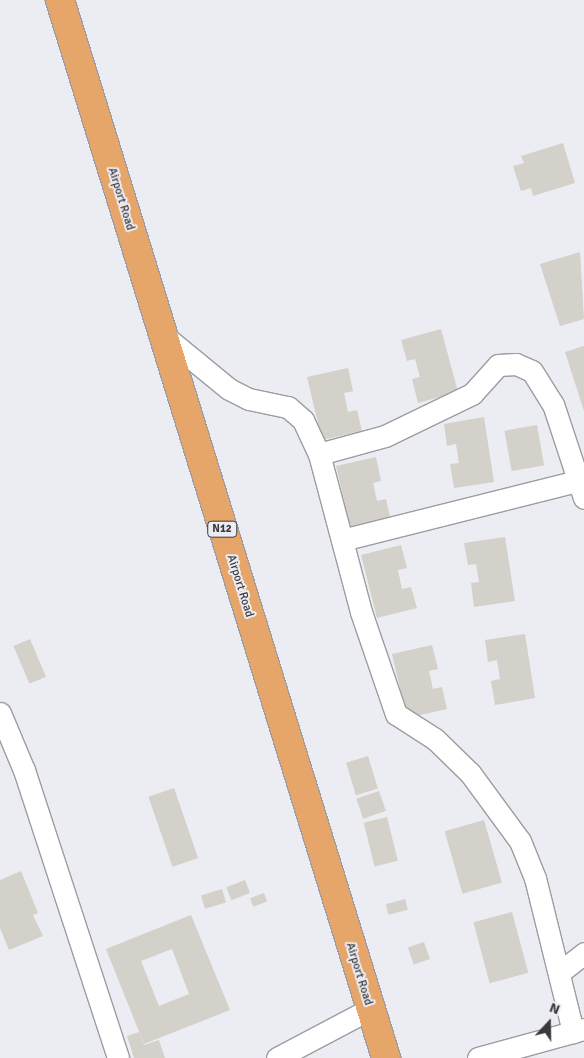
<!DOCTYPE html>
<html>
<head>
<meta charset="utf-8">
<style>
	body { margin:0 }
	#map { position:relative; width:584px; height:1058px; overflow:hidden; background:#ececf3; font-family:Signika,sans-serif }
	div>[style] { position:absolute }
	.building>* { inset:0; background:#d4d0ca; transform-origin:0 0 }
	.roads { filter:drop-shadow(1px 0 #9c9ca2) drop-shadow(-1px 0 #9c9ca2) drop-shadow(0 1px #9c9ca2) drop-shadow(0 -1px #9c9ca2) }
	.minor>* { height:21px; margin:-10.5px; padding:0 10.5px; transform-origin:10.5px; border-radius:10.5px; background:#fff }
	.highway>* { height:28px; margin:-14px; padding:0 14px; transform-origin:14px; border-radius:14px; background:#e6a669 }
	span { translate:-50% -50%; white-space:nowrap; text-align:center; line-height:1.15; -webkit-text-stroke:4px #ececf3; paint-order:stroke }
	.shield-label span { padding:1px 4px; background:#ececf3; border:1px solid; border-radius:4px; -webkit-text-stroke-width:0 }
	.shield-label { font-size:11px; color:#39393c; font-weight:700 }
	.street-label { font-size:12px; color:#39393c }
	.north { position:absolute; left:524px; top:998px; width:50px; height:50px; -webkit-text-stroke:4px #ececf3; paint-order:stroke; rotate:21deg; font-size:14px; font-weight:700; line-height:20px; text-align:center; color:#39393c }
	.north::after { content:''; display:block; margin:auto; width:18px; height:22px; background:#39393c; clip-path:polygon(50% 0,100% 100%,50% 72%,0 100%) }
</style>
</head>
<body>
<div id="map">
	<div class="building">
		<i style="clip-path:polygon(563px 143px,575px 183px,533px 196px,531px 188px,521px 191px,513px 166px,524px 163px,521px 156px)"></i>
		<i style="clip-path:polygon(580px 252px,584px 319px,560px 326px,540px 264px)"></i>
		<i style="clip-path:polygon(441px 329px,458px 392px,418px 403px,412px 379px,420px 377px,415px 359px,407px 361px,401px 340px)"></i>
		<i style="clip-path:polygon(584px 346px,584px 411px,565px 352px)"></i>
		<i style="clip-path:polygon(348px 368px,353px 391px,344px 393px,348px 412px,357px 410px,362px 431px,322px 440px,307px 377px)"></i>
		<i style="clip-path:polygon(484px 417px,494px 482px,454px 488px,450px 464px,459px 463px,456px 444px,447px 446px,444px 424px)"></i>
		<i style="left:537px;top:425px;width:41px;height:33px;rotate:80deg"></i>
		<i style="clip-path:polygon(376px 457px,381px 481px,373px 483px,377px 501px,386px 499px,391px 521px,351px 530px,336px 466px)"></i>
		<i style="clip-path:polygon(505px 537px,515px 601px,474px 607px,471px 583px,479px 582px,476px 564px,468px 565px,464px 543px)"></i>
		<i style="clip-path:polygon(401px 545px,407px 568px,398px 570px,402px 589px,411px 587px,417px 608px,377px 618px,361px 555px)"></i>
		<i style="clip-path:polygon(525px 634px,535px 698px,495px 705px,491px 681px,500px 679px,497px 660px,488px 662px,485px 640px)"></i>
		<i style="left:30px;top:639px;width:41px;height:18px;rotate:67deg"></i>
		<i style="clip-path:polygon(432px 645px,438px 669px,429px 671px,433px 689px,442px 687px,447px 709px,407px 718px,392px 654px)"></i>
		<i style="left:368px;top:756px;width:34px;height:23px;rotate:73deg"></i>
		<i style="left:174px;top:788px;width:74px;height:27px;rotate:71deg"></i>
		<i style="left:379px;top:791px;width:21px;height:24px;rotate:71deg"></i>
		<i style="left:387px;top:817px;width:45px;height:24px;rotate:76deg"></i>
		<i style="left:484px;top:820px;width:65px;height:41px;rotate:74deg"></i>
		<i style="clip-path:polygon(21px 871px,38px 913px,33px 915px,43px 936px,9px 950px,0 928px,0 880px)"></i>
		<i style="left:245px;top:880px;width:14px;height:20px;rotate:69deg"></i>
		<i style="left:222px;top:889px;width:14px;height:22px;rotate:73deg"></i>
		<i style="left:264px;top:893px;width:9px;height:15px;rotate:69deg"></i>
		<i style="left:405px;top:899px;width:11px;height:20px;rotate:75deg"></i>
		<i style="left:512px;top:912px;width:63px;height:40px;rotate:75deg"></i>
		<i style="clip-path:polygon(evenodd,191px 915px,230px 1010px,144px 1044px,106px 949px,191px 915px,172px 949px,189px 994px,159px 1006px,141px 961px,172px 949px)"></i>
		<i style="left:424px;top:942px;width:18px;height:17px;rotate:71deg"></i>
		<i style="clip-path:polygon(139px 1032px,144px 1045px,159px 1040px,165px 1058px,134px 1058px,127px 1036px)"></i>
	</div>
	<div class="roads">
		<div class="minor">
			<i style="left:163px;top:335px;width:85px;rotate:39.3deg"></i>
			<i style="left:229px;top:389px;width:22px;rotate:27deg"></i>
			<i style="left:249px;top:399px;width:40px;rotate:12deg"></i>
			<i style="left:288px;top:407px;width:20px;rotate:41deg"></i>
			<i style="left:303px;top:420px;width:38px;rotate:65deg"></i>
			<i style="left:319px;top:454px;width:163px;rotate:75.1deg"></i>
			<i style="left:361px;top:612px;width:108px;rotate:71.1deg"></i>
			<i style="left:396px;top:714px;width:46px;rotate:32.7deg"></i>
			<i style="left:435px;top:739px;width:49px;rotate:44.2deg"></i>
			<i style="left:470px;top:773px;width:84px;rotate:53.7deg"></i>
			<i style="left:520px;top:841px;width:40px;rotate:68deg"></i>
			<i style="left:535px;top:878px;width:159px;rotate:76.1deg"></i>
			<i style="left:319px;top:454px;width:68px;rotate:-15.3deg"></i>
			<i style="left:385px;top:436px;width:97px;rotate:-25.8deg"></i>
			<i style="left:472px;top:394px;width:39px;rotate:-48deg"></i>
			<i style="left:498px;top:365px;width:18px;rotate:-3deg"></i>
			<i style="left:516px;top:364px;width:17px;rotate:24deg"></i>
			<i style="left:532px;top:371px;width:39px;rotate:58deg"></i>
			<i style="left:553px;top:404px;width:99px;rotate:71.7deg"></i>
			<i style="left:342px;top:540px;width:250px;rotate:-14.1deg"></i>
			<i style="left:0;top:713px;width:62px;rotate:67.2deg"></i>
			<i style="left:24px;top:770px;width:303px;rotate:71.9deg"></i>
			<i style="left:560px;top:972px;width:31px;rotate:-38deg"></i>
			<i style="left:277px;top:1058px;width:105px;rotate:-27.8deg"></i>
			<i style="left:478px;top:1058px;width:110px;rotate:-15.3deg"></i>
		</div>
		<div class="highway">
			<i style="left:60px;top:0;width:1107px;rotate:72.87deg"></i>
		</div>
	</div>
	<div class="shield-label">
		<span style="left:222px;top:529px">N12</span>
	</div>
	<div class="street-label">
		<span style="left:121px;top:199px;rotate:73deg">Airport Road</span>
		<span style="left:240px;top:586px;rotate:73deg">Airport Road</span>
		<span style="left:359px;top:974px;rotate:73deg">Airport Road</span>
	</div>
	<div class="north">N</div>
</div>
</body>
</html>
